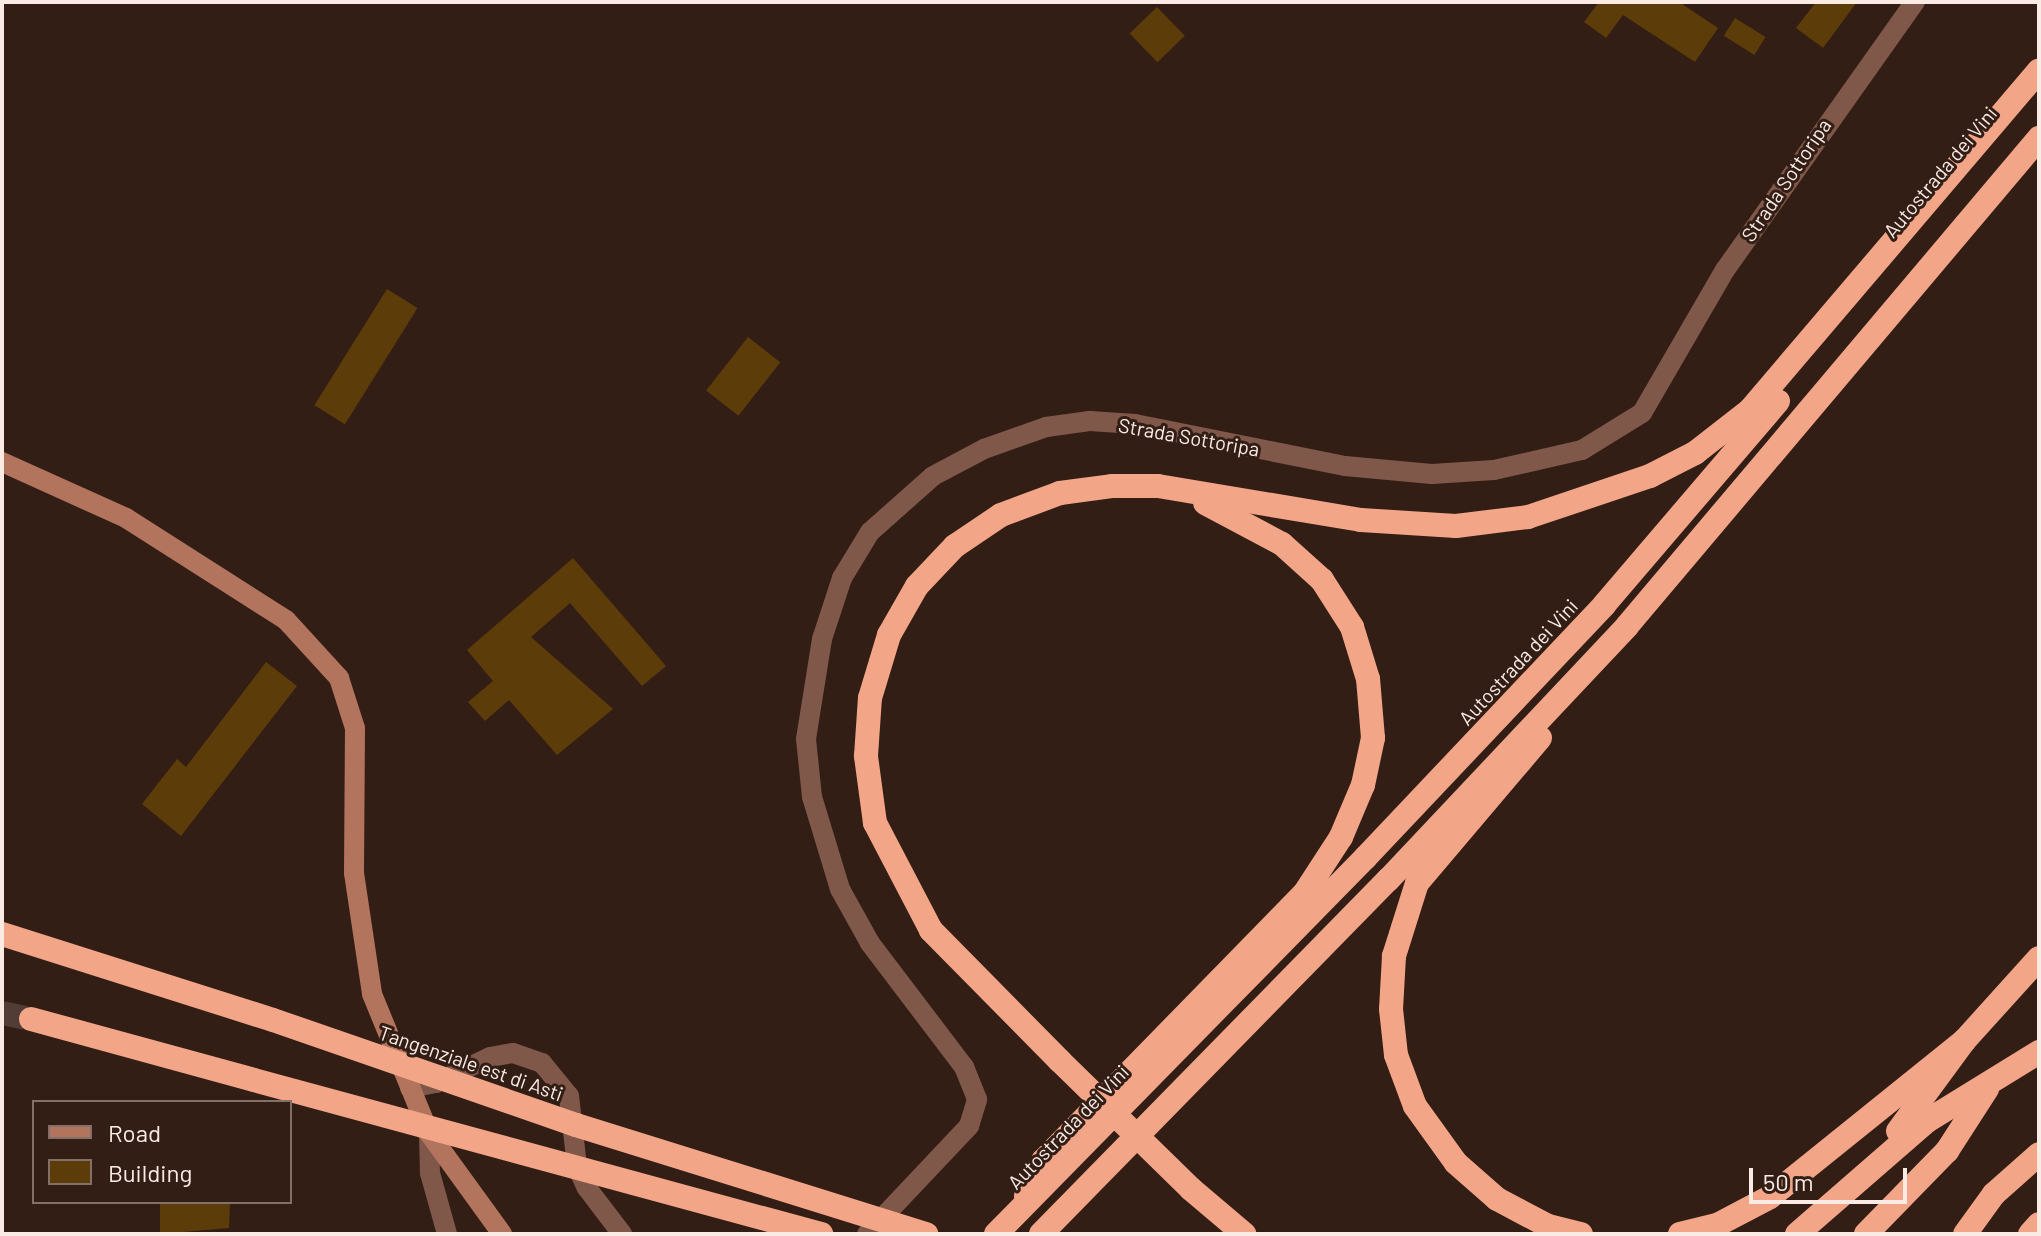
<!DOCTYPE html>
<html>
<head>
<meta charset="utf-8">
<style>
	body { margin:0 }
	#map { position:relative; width:2041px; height:1236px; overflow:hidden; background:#331e16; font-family:Barlow,sans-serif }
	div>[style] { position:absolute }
	.building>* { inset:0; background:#5c3c08; transform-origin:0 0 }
	.highway-tunnel>* { height:24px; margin-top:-12px; transform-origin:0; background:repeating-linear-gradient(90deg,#513d35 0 24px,transparent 0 36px) }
	.street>* { height:20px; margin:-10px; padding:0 10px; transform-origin:10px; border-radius:10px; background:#80584a }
	.secondary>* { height:20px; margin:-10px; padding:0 10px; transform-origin:10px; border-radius:10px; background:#b3745d }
	.highway>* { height:24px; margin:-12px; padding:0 12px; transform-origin:12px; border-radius:12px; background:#f3a588 }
	.highway-bridge>* { height:24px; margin:-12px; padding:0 12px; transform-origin:12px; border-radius:12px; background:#f3a588 }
	span { translate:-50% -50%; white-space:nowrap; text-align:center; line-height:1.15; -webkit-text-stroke:6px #331e16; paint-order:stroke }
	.street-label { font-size:20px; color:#faebe5 }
	.frame { position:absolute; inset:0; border:4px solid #faebe5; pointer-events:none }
	.legend { position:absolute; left:32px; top:1100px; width:260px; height:104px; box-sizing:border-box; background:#331e16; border:2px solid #837069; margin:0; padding:10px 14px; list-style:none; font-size:24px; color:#faebe5 }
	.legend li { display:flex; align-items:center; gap:16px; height:40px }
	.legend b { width:40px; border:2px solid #837069 }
	.scale { position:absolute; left:1749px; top:1168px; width:158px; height:36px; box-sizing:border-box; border:4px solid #faebe5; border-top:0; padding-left:10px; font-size:24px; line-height:28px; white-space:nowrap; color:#faebe5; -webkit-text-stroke:6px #331e16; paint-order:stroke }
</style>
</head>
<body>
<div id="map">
	<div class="building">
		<i style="clip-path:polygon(1599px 2px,1679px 2px,1718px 28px,1695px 62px,1623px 15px,1606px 38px,1584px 22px)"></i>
		<i style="clip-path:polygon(1816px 2px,1857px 2px,1823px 48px,1796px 28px)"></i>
		<i style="left:1157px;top:7px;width:40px;height:38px;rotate:46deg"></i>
		<i style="left:1735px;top:18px;width:36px;height:21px;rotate:32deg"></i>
		<i style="left:387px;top:289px;width:36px;height:137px;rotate:32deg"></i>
		<i style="left:748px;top:337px;width:41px;height:68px;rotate:38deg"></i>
		<i style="clip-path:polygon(573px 558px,666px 666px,642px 686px,570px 603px,531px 637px,613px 709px,557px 755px,509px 700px,485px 721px,468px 702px,493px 681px,467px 650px)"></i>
		<i style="clip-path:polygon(266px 662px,297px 686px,181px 836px,142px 804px,177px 759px,186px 767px)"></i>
		<i style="clip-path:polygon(160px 1202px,230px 1203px,229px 1228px,160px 1234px)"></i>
	</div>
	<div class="highway-tunnel">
		<i style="left:2px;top:1013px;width:30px;rotate:12deg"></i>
	</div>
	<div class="street">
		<i style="left:410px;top:1088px;width:26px;rotate:-11deg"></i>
		<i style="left:436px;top:1083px;width:60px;rotate:-25.7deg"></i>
		<i style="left:490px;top:1057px;width:23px;rotate:-10deg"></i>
		<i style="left:513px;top:1053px;width:31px;rotate:19deg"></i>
		<i style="left:542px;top:1063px;width:43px;rotate:50.7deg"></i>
		<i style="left:569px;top:1096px;width:70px;rotate:83.5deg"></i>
		<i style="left:577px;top:1166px;width:24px;rotate:66deg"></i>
		<i style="left:587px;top:1188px;width:58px;rotate:52.7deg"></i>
		<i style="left:429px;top:1133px;width:40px;rotate:88.6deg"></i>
		<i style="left:430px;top:1173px;width:63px;rotate:74.4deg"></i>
		<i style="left:867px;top:1234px;width:149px;rotate:-46.6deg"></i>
		<i style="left:969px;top:1126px;width:28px;rotate:-73deg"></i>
		<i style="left:977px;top:1099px;width:35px;rotate:-112deg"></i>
		<i style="left:964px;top:1067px;width:156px;rotate:-127.2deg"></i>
		<i style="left:870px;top:943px;width:62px;rotate:-119.1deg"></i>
		<i style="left:840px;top:889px;width:96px;rotate:-106.9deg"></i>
		<i style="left:812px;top:797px;width:58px;rotate:-95.9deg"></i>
		<i style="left:806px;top:739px;width:101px;rotate:-80.9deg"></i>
		<i style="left:822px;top:639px;width:64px;rotate:-71.8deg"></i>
		<i style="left:842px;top:578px;width:54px;rotate:-58.7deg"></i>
		<i style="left:870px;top:532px;width:84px;rotate:-41.6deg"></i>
		<i style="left:933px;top:476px;width:58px;rotate:-27.9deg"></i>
		<i style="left:984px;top:449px;width:66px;rotate:-19.5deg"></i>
		<i style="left:1046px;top:427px;width:44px;rotate:-7.8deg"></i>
		<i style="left:1090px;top:421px;width:45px;rotate:3.8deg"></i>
		<i style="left:1135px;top:424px;width:214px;rotate:11.3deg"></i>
		<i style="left:1345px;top:466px;width:87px;rotate:5.3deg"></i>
		<i style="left:1432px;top:474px;width:62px;rotate:-3.7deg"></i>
		<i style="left:1494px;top:470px;width:90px;rotate:-12.8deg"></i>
		<i style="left:1582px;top:450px;width:70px;rotate:-31.7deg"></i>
		<i style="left:1642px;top:413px;width:165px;rotate:-59.9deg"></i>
		<i style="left:1725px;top:270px;width:329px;rotate:-54.7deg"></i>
	</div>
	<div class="secondary">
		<i style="left:2px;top:462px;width:136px;rotate:24.3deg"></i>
		<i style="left:126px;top:518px;width:190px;rotate:32.5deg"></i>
		<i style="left:286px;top:620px;width:79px;rotate:47.6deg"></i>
		<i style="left:339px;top:678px;width:52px;rotate:72.3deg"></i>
		<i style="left:355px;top:728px;width:145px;rotate:90.4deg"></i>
		<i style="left:354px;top:873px;width:122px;rotate:81.5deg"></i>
		<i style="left:372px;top:994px;width:150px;rotate:67.7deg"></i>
		<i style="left:429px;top:1133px;width:125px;rotate:54.1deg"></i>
	</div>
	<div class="highway">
		<i style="left:1540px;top:738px;width:190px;rotate:130.3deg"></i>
		<i style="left:1417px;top:883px;width:77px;rotate:107.5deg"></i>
		<i style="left:1394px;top:956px;width:53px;rotate:93.2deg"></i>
		<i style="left:1391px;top:1009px;width:46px;rotate:83.8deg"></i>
		<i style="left:1396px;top:1055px;width:54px;rotate:69.6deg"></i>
		<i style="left:1415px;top:1106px;width:70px;rotate:54.3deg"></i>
		<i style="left:1456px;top:1163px;width:55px;rotate:41.3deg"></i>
		<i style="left:1497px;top:1199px;width:58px;rotate:27.9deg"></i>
		<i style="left:1548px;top:1226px;width:34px;rotate:14deg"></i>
		<i style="left:2px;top:934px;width:284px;rotate:17.6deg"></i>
		<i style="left:31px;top:1019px;width:231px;rotate:15.3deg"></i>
		<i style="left:1060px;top:1061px;width:184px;rotate:-134.6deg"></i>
		<i style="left:931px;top:930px;width:121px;rotate:-117.6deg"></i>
		<i style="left:875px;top:823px;width:68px;rotate:-97.7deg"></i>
		<i style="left:866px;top:756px;width:58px;rotate:-86.1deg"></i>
		<i style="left:870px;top:698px;width:66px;rotate:-73.2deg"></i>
		<i style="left:889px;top:635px;width:56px;rotate:-60.3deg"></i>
		<i style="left:917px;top:586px;width:55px;rotate:-46.5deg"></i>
		<i style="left:955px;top:546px;width:55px;rotate:-34deg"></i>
		<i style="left:1001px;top:515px;width:63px;rotate:-20.4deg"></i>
		<i style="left:1060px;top:493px;width:52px;rotate:-7.7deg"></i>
		<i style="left:1112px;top:486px;width:46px"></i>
		<i style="left:1158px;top:486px;width:206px;rotate:9.5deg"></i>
		<i style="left:1361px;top:520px;width:95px;rotate:3.6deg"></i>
		<i style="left:1456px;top:526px;width:73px;rotate:-7.1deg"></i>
		<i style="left:1528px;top:517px;width:129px;rotate:-18.6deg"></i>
		<i style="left:1650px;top:476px;width:51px;rotate:-27.1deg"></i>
		<i style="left:1695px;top:453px;width:70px;rotate:-38deg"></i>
		<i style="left:1750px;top:410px;width:446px;rotate:-49.6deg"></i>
		<i style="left:1898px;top:1131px;width:112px;rotate:-53.7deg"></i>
		<i style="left:1964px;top:1041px;width:112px;rotate:-47.9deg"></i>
		<i style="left:1191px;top:1189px;width:70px;rotate:40.3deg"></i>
		<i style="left:1026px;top:1196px;width:39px;rotate:-64deg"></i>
		<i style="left:1043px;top:1161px;width:373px;rotate:-45.7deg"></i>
		<i style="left:1304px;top:894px;width:68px;rotate:-57deg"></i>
		<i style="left:1341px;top:837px;width:56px;rotate:-67.1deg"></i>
		<i style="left:1363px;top:785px;width:48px;rotate:-78deg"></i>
		<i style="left:1373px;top:738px;width:59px;rotate:-94.8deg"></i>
		<i style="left:1368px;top:679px;width:54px;rotate:-107.1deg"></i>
		<i style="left:1352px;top:627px;width:56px;rotate:-122.6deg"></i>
		<i style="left:1322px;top:580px;width:54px;rotate:-138deg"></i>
		<i style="left:1282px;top:544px;width:87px;rotate:-152deg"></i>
		<i style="left:996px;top:1234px;width:527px;rotate:-45.54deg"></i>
		<i style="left:1365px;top:858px;width:348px;rotate:-46.6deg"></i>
		<i style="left:1604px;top:605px;width:268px;rotate:-49.5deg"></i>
		<i style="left:1041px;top:1234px;width:496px;rotate:-45.6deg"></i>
		<i style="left:1388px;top:880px;width:349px;rotate:-46.7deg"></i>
		<i style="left:1627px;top:626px;width:639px;rotate:-49.83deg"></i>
		<i style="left:1680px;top:1234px;width:38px;rotate:-14deg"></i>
		<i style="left:1717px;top:1225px;width:60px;rotate:-27.8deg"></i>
		<i style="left:1770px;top:1197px;width:249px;rotate:-38.8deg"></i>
		<i style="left:1797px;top:1234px;width:172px;rotate:-41deg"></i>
		<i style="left:1927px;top:1121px;width:132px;rotate:-31.6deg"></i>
		<i style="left:1866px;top:1234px;width:116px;rotate:-45.7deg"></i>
		<i style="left:1947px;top:1151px;width:74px;rotate:-57.2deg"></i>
		<i style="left:1965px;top:1234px;width:49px;rotate:-54.1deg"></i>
		<i style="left:1994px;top:1194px;width:60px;rotate:-41.6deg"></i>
		<i style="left:2030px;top:1234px;width:13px;rotate:-48deg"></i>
	</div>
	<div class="highway-bridge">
		<i style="left:273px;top:1020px;width:321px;rotate:19.1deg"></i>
		<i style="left:576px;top:1125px;width:367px;rotate:17.3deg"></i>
		<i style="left:1060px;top:1061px;width:183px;rotate:44.3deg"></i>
		<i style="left:254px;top:1080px;width:588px;rotate:15.2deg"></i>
	</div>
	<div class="street-label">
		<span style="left:1940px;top:172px;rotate:-50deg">Autostrada dei Vini</span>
		<span style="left:1786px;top:180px;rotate:-56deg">Strada Sottoripa</span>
		<span style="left:1189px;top:437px;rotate:10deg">Strada Sottoripa</span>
		<span style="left:1518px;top:662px;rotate:-47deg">Autostrada dei Vini</span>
		<span style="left:471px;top:1063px;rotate:19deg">Tangenziale est di Asti</span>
		<span style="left:1068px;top:1127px;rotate:-46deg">Autostrada dei Vini</span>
	</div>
	<div class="frame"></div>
	<ul class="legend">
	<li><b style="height:10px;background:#b3745d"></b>Road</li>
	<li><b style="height:22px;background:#5c3c08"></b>Building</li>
	</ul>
	<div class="scale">50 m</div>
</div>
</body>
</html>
